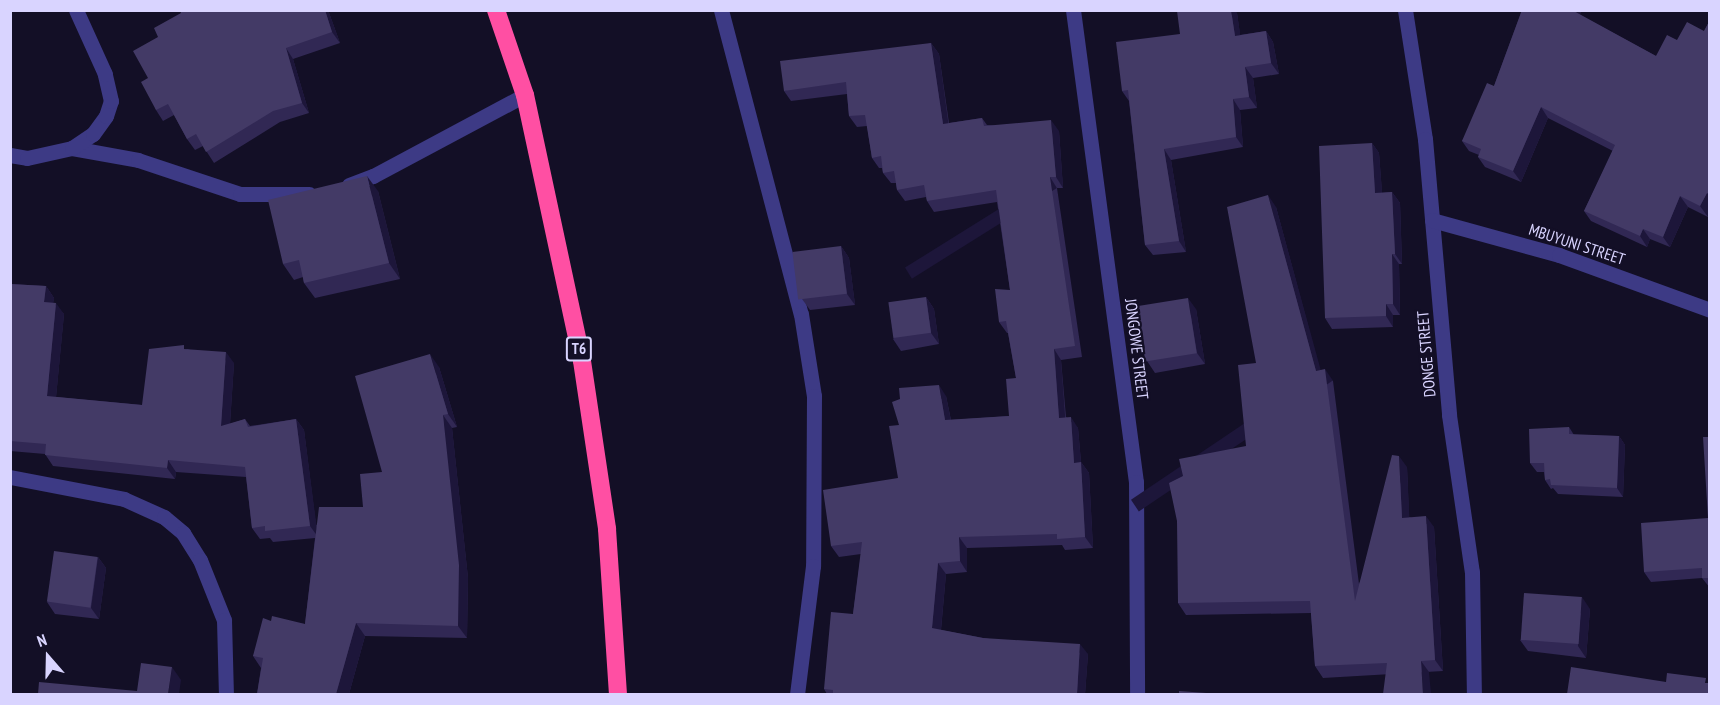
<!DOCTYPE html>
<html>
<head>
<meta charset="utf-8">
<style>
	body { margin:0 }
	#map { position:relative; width:1720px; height:705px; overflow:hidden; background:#130f26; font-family:"PT Sans Narrow",sans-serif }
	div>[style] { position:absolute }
	.street>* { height:15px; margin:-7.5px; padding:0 7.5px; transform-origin:7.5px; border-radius:7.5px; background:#3d3a85 }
	.highway>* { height:18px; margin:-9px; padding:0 9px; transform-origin:9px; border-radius:9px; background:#ff4fa3 }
	.wall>* { inset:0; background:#312854 }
	.shaded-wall>* { inset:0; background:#1d163a; transform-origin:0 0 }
	.building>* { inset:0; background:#433a66; transform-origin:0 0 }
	span { translate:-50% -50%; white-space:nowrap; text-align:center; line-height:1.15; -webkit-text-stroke:4.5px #130f26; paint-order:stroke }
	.shield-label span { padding:2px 4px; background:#130f26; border:2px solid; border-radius:4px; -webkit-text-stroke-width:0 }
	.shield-label { font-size:15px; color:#d9d4ff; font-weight:700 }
	.street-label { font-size:16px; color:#d9d4ff }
	.frame { position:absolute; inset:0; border:12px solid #d9d4ff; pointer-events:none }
	.north { position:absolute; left:18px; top:627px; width:60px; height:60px; -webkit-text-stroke:4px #130f26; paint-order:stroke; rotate:340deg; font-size:16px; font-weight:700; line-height:24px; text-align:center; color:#d9d4ff }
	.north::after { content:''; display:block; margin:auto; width:21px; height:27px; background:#d9d4ff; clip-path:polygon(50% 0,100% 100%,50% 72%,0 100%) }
</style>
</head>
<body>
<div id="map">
	<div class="street">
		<i style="left:721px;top:10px;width:314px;rotate:75.3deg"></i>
		<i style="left:801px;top:314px;width:83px;rotate:81deg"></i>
		<i style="left:814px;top:396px;width:170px;rotate:90.3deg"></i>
		<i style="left:813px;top:566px;width:129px;rotate:97.1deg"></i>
		<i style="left:1073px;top:10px;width:476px;rotate:82.4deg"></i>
		<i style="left:1136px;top:482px;width:212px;rotate:89.7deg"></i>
		<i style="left:1405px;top:10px;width:131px;rotate:81.2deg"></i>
		<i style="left:1425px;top:139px;width:277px;rotate:85deg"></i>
		<i style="left:1449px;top:415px;width:159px;rotate:81.7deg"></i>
		<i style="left:1472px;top:572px;width:122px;rotate:89.1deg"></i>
		<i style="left:72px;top:148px;width:67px;rotate:10.3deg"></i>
		<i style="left:138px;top:160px;width:108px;rotate:18.4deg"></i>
		<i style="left:240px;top:194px;width:69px"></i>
		<i style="left:10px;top:155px;width:17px;rotate:10deg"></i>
		<i style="left:27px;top:158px;width:46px;rotate:-12.5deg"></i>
		<i style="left:72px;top:148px;width:25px;rotate:-34deg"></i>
		<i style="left:93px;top:134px;width:22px;rotate:-54deg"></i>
		<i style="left:106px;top:116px;width:16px;rotate:-72deg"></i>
		<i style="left:111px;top:101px;width:28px;rotate:-103deg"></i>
		<i style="left:105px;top:74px;width:70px;rotate:-114.4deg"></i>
		<i style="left:349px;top:185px;width:26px;rotate:-21deg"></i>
		<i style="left:373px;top:176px;width:172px;rotate:-28.1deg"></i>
		<i style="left:1432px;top:220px;width:132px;rotate:15.4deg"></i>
		<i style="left:1559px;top:255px;width:161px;rotate:20deg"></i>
		<i style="left:10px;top:477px;width:116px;rotate:10.9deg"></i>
		<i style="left:124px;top:499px;width:44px;rotate:24.2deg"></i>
		<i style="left:164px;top:517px;width:25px;rotate:40deg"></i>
		<i style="left:183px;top:533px;width:32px;rotate:58deg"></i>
		<i style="left:200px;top:560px;width:65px;rotate:68.2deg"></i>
		<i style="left:224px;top:620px;width:74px;rotate:88.5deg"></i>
	</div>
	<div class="highway">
		<i style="left:496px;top:10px;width:90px;rotate:71.2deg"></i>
		<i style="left:525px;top:95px;width:272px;rotate:77.9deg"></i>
		<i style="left:582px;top:361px;width:170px;rotate:81.5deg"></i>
		<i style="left:607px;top:529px;width:165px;rotate:86.2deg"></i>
	</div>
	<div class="wall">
		<i style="clip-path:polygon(328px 10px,340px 43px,293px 59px,309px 113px,280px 122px,214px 163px,203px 146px,195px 150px,187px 139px,174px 115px,163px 121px,156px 110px,148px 78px,158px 37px)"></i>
		<i style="clip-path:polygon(1522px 10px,1581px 10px,1580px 15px,1656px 56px,1677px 40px,1704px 31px,1710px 20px,1710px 213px,1708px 217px,1688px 207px,1670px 247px,1650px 239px,1647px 247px,1591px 221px,1584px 211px,1613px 151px,1548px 118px,1521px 182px,1485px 167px,1478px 157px,1479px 155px,1469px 151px,1462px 141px,1494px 86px)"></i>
		<i style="clip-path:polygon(1237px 13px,1240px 35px,1266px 31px,1273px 42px,1279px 74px,1253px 78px,1257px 108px,1240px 110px,1243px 147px,1171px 160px,1186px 252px,1153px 255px,1145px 245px,1129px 101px,1122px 91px,1180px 34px)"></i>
		<i style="clip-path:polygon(931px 43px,939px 54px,949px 123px,982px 118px,987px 125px,1059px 131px,1063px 188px,1057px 188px,1082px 357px,1061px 360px,1066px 417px,1078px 428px,1081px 462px,1089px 473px,1093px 548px,1065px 550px,1062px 545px,967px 548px,967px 572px,946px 574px,941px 630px,983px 638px,1088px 654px,1085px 694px,827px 694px,824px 689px,853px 614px,861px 554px,839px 557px,831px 546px,898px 478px,899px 425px,946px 396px,951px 420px,1009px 416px,1016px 378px,1008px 333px,1007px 333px,999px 322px,1010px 290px,997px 202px,934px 212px,927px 201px,926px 197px,905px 201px,897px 190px,896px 183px,891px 183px,883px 173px,882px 168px,879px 168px,872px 158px,867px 126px,857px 127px,849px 116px,847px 94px,791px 101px,784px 91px)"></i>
		<i style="clip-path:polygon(1372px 143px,1379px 153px,1382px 193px,1392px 192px,1400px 203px,1402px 264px,1399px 264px,1400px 315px,1393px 315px,1393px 327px,1332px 329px,1325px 318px)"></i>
		<i style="clip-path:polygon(378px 191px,400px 279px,315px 298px,304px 283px,303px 277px,294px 280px,283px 264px)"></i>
		<i style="clip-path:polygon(1276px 207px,1320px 370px,1333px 381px,1359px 584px,1407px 467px,1409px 517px,1434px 527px,1443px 671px,1323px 678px,1315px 666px,1311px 613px,1186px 615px,1178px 603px,1246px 446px)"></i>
		<i style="clip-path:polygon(841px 246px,849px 258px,855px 305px,810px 310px,802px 299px)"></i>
		<i style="clip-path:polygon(10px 284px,46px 286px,54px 298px,53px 303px,64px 314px,56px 397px,142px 405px,187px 349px,234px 363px,230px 424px,245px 419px,250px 426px,296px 419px,304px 430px,316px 525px,363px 507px,439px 367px,457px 427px,452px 428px,468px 578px,467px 638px,365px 636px,349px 694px,257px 694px,261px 668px,253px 656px,271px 621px,305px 624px,315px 538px,273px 542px,270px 538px,260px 539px,252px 528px,246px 477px,176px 472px,175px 479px,53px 466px,45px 454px,10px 451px)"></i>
		<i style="clip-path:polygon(926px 297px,934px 309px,939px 344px,901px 351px,893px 339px)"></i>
		<i style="clip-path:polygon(1196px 309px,1205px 364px,1155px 373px,1147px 361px)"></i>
		<i style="clip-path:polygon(1569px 427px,1574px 435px,1619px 436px,1625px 445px,1623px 497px,1558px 494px,1553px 488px,1551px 489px,1545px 480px,1544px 472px,1537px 472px,1530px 463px)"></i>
		<i style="clip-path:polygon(1710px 437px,1710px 588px,1702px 578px,1651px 582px,1644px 572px,1708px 518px)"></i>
		<i style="clip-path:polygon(98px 557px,106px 568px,99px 619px,55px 614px,47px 602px)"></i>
		<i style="clip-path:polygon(1590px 609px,1586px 658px,1528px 651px,1520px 640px)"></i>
	</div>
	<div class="shaded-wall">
		<i style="clip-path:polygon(325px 10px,328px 10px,340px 43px,332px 32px)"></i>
		<i style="clip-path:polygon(1231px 10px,1235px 10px,1237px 13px,1242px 47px,1235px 36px)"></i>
		<i style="clip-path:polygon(1571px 10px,1581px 10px,1578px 20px)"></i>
		<i style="clip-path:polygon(1266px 31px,1273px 42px,1279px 74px,1271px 63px)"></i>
		<i style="clip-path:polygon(931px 43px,939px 54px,950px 135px,943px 124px)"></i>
		<i style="clip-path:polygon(286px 48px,293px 59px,309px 113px,302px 103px)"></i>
		<i style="clip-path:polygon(1245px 67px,1253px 78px,1257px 108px,1249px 97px)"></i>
		<i style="clip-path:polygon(1233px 99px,1240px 110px,1243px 147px,1236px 137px)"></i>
		<i style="clip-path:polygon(1541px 107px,1548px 118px,1521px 182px,1513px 171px)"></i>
		<i style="clip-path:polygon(1051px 120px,1059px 131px,1063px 188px,1056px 177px)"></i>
		<i style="clip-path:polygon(1372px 143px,1379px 153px,1383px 204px,1375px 193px)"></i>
		<i style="clip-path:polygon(1164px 149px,1171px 160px,1186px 252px,1179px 241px)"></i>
		<i style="clip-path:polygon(367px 176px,378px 191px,400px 279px,389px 263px)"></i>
		<i style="left:1050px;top:177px;width:13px;height:171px;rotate:58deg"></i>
		<i style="clip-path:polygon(1392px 192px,1400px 203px,1402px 264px,1395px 254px)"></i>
		<i style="clip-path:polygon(1707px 193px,1710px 196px,1710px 213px,1708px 217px,1700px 206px)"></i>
		<i style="clip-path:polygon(1268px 195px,1276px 207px,1324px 382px,1316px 371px)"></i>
		<i style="clip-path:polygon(1680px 196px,1688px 207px,1670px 247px,1663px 237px)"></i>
		<i style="clip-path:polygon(1643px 229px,1650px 239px,1647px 247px,1640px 236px)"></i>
		<i style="clip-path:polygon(841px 246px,849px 258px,855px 305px,847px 294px)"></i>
		<i style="clip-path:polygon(1392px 254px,1399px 264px,1400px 315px,1393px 304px)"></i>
		<i style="clip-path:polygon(46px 286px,54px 298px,52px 313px,44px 302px)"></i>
		<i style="clip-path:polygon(926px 297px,934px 309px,939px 344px,931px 333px)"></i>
		<i style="clip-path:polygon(1188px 298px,1196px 309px,1205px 364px,1197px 353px)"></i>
		<i style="clip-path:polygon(56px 303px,64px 314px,55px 408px,47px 396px)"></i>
		<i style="clip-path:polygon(1386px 304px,1393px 315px,1393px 327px,1386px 316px)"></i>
		<i style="clip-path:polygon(1054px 349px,1061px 360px,1066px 429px,1059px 418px)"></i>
		<i style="clip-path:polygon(226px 352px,234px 363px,229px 438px,221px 426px)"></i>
		<i style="clip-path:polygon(430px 354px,439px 367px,457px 427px,448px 414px)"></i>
		<i style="left:1325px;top:369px;width:14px;height:234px;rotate:56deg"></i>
		<i style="clip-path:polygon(939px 385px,946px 396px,953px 431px,945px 420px)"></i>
		<i style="clip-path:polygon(443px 415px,452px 428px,468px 578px,467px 638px,458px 626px)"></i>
		<i style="clip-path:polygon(1071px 417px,1078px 428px,1082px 474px,1074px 463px)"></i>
		<i style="clip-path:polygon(296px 419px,304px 430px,318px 537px,310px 526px)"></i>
		<i style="clip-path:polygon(1619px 436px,1625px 445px,1623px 497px,1617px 488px)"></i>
		<i style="clip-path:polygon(1399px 456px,1407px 467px,1410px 530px,1402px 518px)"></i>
		<i style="clip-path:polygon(168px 460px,176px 472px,175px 479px,167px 468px)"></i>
		<i style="clip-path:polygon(1081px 462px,1089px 473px,1093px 548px,1085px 537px)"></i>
		<i style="clip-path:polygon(1426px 516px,1434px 527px,1443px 671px,1435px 660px)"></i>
		<i style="clip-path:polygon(959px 537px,967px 548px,967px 572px,960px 561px)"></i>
		<i style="clip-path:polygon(98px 557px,106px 568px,99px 619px,91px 608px)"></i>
		<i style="clip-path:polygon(938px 563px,946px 574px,940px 639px,932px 628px)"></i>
		<i style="clip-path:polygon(1582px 597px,1590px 609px,1586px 658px,1578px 646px)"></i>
		<i style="clip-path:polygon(356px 623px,365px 636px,349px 694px,336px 694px)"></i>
		<i style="clip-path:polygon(1080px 644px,1088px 654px,1085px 694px,1077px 694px)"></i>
		<i style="clip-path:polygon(1421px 661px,1429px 672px,1431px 694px,1423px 694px)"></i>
		<i style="clip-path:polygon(172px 667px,181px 680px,179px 694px,168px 694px)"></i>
	</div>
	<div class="building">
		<i style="clip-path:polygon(180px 10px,325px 10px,332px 32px,286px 48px,302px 103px,273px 111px,206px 152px,196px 134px,187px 139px,168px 104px,156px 110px,141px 82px,148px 78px,133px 51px,158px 37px,154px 28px,181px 13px)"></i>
		<i style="clip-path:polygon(1231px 10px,1235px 36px,1266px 31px,1271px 63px,1245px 67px,1249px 97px,1233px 99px,1236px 137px,1164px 149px,1179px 241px,1145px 245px,1128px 90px,1122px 91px,1116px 42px,1180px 34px,1177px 11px)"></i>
		<i style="clip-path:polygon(1522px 10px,1572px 10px,1656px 56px,1667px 35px,1677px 40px,1687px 22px,1704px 31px,1710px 20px,1710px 194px,1707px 193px,1700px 206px,1680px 196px,1663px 237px,1643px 229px,1640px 236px,1584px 211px,1615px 145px,1541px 107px,1513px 171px,1478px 157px,1481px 149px,1462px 141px,1487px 83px,1494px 86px)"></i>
		<i style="clip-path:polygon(931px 43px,943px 124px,982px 118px,984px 126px,1051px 120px,1056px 177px,1050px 177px,1075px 346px,1054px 349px,1059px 418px,1071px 417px,1074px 463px,1081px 462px,1085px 537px,1057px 539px,1057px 534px,959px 537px,960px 561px,938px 563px,932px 628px,983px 638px,1080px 644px,1077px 694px,833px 694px,833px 690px,824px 689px,831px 612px,853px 614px,862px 542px,831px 546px,823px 490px,898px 478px,889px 426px,899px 425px,892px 402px,900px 399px,899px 388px,939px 385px,945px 420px,1009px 416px,1006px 379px,1016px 378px,1006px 321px,999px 322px,995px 289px,1010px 290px,996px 190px,927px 201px,924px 185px,897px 190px,894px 171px,883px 173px,881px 156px,872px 158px,865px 115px,849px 116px,846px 82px,784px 91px,780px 61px)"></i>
		<i style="clip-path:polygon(1372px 143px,1375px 193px,1392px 192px,1395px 254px,1392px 254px,1393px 304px,1386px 304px,1386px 316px,1325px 318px,1319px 146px)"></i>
		<i style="clip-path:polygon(367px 176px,389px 263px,304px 283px,299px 260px,283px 264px,268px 200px)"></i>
		<i style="clip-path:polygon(1268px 195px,1316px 371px,1325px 369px,1355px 601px,1392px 455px,1399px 456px,1402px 518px,1426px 516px,1435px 660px,1421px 661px,1423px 694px,1383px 694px,1387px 663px,1315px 666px,1310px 601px,1178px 603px,1177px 521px,1169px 483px,1183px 476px,1179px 459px,1246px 446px,1238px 365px,1256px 363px,1227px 207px)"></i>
		<i style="left:841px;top:246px;width:48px;height:49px;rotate:83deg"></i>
		<i style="clip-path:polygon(10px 284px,46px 286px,44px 302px,56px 303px,47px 396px,142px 405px,149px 349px,184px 345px,184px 349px,226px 352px,221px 426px,245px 419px,248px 427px,296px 419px,310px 526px,265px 531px,265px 526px,252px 528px,245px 467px,168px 460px,167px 468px,45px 455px,46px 444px,10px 441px)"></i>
		<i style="left:926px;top:297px;width:36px;height:38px;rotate:82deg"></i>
		<i style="left:1188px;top:298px;width:56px;height:52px;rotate:81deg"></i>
		<i style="clip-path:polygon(430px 354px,448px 414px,443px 415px,459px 565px,458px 626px,356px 623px,336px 694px,257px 694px,263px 658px,253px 656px,263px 618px,271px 621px,272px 616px,305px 624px,319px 507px,363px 507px,360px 474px,382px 472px,355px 376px)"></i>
		<i style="clip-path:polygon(1569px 427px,1569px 434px,1619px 436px,1617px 488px,1551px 485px,1550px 479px,1545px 480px,1544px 463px,1530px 463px,1529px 429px)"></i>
		<i style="clip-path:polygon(1703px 437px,1710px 437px,1710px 578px,1702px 578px,1702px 568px,1644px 572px,1641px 523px,1708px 518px)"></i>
		<i style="left:54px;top:551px;width:44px;height:51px;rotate:8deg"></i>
		<i style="left:1524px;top:593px;width:58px;height:47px;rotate:4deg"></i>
		<i style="clip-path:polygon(141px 663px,172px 667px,168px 694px,38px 694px,39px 682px,137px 691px)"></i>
		<i style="clip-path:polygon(1571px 667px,1666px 682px,1667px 673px,1706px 678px,1705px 683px,1710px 683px,1710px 694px,1567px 694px)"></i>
		<i style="clip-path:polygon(1179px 691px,1220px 694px,1179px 694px)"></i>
	</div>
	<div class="shield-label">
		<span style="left:579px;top:349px">T6</span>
	</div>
	<div class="street-label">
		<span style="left:1577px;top:244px;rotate:18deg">MBUYUNI STREET</span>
		<span style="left:1137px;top:349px;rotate:83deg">JONGOWE STREET</span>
		<span style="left:1426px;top:354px;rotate:-95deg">DONGE STREET</span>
	</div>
	<div class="frame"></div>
	<div class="north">N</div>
</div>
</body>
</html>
